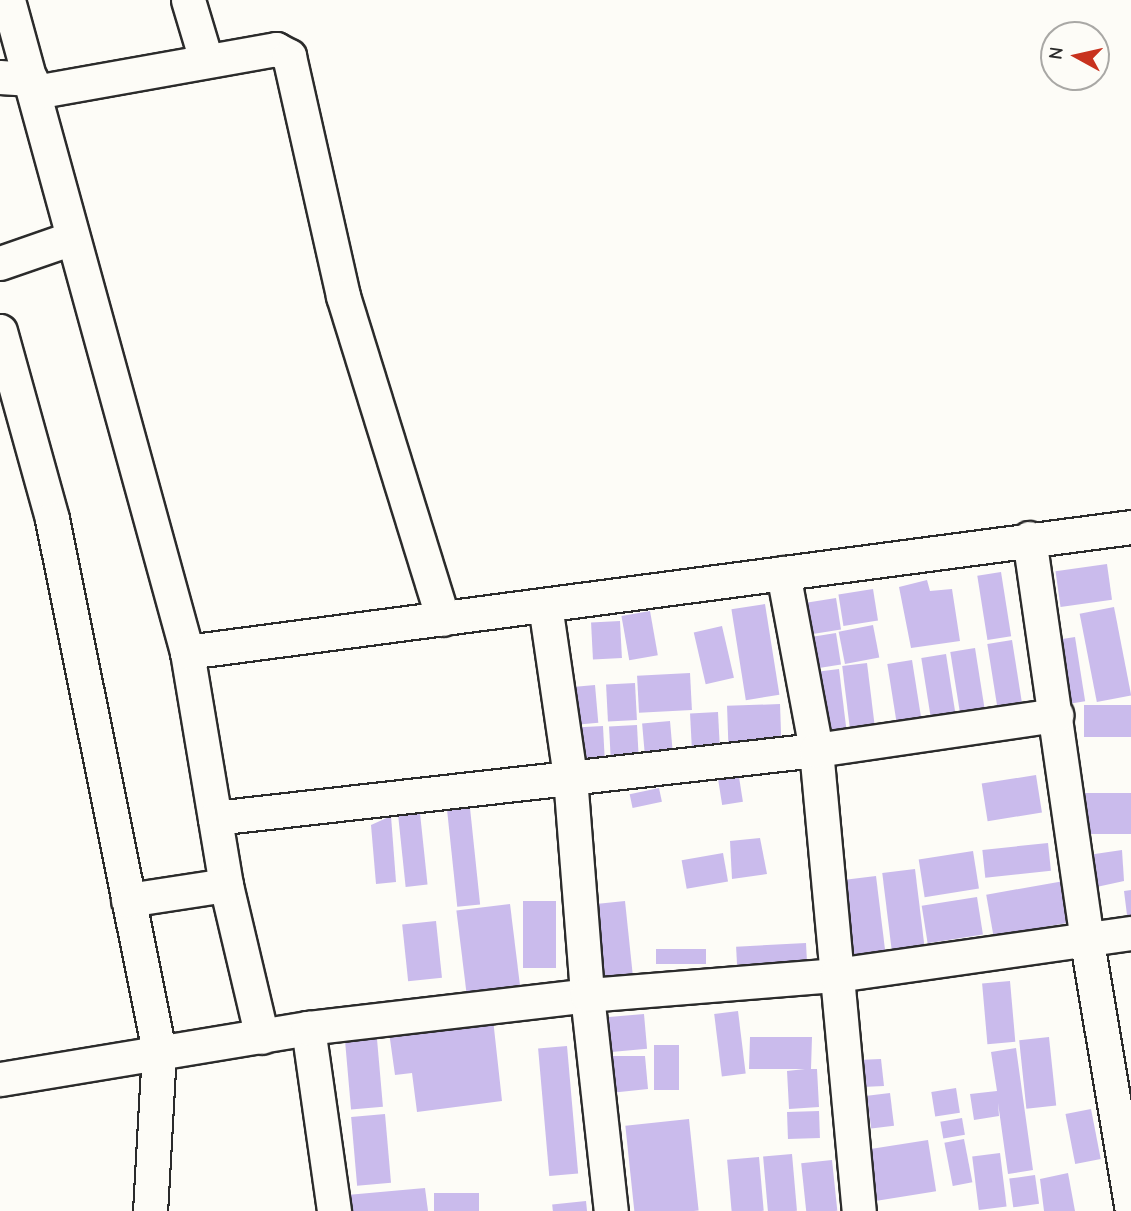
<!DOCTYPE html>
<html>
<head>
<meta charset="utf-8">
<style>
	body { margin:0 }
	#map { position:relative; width:1131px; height:1211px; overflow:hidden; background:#fdfcf7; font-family:"Comic Neue",sans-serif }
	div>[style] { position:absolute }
	.building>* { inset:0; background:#cabbec; transform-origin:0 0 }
	.roads { filter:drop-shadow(2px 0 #2b2b2b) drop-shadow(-2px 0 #2b2b2b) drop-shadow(0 2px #2b2b2b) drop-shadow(0 -2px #2b2b2b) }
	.minor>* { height:33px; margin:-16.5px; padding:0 16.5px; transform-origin:16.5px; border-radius:16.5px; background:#fdfcf7 }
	span { translate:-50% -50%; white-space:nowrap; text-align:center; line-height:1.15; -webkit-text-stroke:7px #fdfcf7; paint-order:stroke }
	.north { position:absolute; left:1040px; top:21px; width:70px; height:70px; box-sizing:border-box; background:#fdfcf7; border:2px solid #a9a8a5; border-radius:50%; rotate:278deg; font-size:19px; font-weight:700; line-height:28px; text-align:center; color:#2b2b2b }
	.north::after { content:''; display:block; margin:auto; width:24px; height:32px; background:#c8321e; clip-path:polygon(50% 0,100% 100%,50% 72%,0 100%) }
</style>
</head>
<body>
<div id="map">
	<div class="building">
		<i style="left:1107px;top:564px;width:36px;height:52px;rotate:82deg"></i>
		<i style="left:1001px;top:572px;width:65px;height:24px;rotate:81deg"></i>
		<i style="clip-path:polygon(927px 580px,930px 591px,952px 589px,960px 641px,911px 648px,899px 587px)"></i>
		<i style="left:873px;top:589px;width:32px;height:35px;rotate:81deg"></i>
		<i style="left:836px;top:598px;width:32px;height:35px;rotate:81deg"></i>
		<i style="left:765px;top:604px;width:92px;height:34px;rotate:81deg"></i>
		<i style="left:1114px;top:607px;width:90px;height:35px;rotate:79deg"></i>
		<i style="left:650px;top:611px;width:45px;height:29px;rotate:80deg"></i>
		<i style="left:620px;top:621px;width:37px;height:29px;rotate:87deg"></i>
		<i style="left:873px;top:625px;width:33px;height:35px;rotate:79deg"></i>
		<i style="left:722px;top:626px;width:53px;height:29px;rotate:77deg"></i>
		<i style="left:836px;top:633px;width:32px;height:35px;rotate:81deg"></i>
		<i style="left:1075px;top:637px;width:65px;height:24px;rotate:81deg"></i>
		<i style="left:1012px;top:640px;width:64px;height:25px;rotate:81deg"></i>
		<i style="left:975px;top:648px;width:65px;height:25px;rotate:81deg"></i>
		<i style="left:946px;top:654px;width:65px;height:25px;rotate:81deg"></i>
		<i style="left:912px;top:660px;width:65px;height:25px;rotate:81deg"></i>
		<i style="left:867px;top:663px;width:65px;height:25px;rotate:83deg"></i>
		<i style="left:839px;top:669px;width:65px;height:26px;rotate:83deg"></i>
		<i style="left:690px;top:673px;width:37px;height:53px;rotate:87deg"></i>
		<i style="left:635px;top:683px;width:37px;height:29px;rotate:87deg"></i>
		<i style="left:595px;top:685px;width:38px;height:28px;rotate:85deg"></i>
		<i style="left:780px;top:704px;width:36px;height:53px;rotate:88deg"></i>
		<i style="left:1131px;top:705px;width:32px;height:47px;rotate:90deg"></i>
		<i style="left:718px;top:712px;width:37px;height:28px;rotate:87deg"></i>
		<i style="left:670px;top:721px;width:37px;height:28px;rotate:85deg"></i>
		<i style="left:637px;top:725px;width:37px;height:28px;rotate:87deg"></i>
		<i style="left:603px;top:726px;width:37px;height:28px;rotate:87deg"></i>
		<i style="left:1036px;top:775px;width:38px;height:55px;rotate:81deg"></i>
		<i style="left:739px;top:777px;width:25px;height:21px;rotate:81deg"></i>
		<i style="left:659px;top:788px;width:14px;height:30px;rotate:78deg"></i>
		<i style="left:1131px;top:793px;width:41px;height:55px;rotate:90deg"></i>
		<i style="left:470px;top:808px;width:97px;height:23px;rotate:84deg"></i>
		<i style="left:420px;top:813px;width:72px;height:22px;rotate:84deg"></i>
		<i style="clip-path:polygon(391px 816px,396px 882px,376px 884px,371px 825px)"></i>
		<i style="clip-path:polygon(760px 838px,767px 874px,732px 879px,730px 841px)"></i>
		<i style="left:1048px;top:843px;width:28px;height:66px;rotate:84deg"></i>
		<i style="clip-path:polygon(1122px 850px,1124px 881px,1092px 888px,1088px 855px)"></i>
		<i style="left:973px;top:851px;width:38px;height:55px;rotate:81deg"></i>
		<i style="left:723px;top:853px;width:29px;height:42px;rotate:80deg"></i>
		<i style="left:915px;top:869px;width:77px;height:33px;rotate:83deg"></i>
		<i style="left:876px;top:876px;width:77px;height:33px;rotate:83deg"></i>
		<i style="left:1064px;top:881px;width:42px;height:79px;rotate:80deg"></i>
		<i style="clip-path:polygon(1131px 890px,1131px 930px,1129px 931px,1124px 891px)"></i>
		<i style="left:977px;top:897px;width:38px;height:56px;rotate:81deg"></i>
		<i style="left:523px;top:901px;width:33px;height:67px"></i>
		<i style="left:625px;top:901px;width:73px;height:39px;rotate:84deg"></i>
		<i style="left:510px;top:904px;width:82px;height:54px;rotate:83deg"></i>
		<i style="left:436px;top:921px;width:57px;height:34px;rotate:84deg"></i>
		<i style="left:806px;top:943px;width:18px;height:70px;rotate:87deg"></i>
		<i style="left:706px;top:949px;width:15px;height:50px;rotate:90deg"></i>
		<i style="left:1010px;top:981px;width:61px;height:28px;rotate:85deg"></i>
		<i style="left:738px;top:1011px;width:63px;height:24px;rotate:83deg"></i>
		<i style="left:644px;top:1014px;width:35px;height:44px;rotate:85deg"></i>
		<i style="clip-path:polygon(493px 1019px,502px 1101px,417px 1112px,412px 1073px,395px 1075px,389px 1032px)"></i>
		<i style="clip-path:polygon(750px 1037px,812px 1037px,811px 1069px,817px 1069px,819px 1107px,789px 1109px,787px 1071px,805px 1069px,749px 1069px)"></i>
		<i style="left:1049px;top:1037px;width:69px;height:30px;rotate:84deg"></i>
		<i style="left:377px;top:1039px;width:68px;height:32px;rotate:85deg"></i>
		<i style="left:654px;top:1045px;width:25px;height:45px"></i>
		<i style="left:567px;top:1046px;width:128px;height:29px;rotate:85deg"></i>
		<i style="clip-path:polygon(1016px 1048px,1033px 1170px,1008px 1174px,998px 1103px,999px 1116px,974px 1120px,970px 1094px,997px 1091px,991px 1052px)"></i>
		<i style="clip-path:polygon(609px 1056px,645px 1056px,648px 1089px,610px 1093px)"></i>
		<i style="clip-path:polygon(881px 1059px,884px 1086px,862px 1087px,857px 1060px)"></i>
		<i style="left:956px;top:1088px;width:25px;height:25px;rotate:81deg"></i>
		<i style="left:890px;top:1093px;width:33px;height:23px;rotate:83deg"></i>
		<i style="left:1091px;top:1109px;width:51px;height:26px;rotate:79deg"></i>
		<i style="left:819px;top:1111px;width:27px;height:32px;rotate:88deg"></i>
		<i style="left:385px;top:1114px;width:69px;height:34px;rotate:85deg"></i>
		<i style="left:962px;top:1118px;width:17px;height:22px;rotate:80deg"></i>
		<i style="left:689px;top:1119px;width:92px;height:64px;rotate:84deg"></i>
		<i style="left:964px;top:1139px;width:44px;height:20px;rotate:79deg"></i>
		<i style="left:928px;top:1140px;width:52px;height:63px;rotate:81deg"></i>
		<i style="left:1000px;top:1153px;width:54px;height:28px;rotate:83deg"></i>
		<i style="left:792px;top:1154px;width:57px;height:29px;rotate:85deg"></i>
		<i style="left:759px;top:1157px;width:54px;height:32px;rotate:85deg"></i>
		<i style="left:832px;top:1160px;width:51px;height:31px;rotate:84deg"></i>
		<i style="clip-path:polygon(1068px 1173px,1075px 1211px,1044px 1211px,1040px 1179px)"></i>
		<i style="left:1035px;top:1175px;width:29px;height:26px;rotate:82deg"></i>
		<i style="clip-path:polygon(425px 1188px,428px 1211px,348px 1211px,347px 1195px)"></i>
		<i style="left:479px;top:1193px;width:18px;height:45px;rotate:90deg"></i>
		<i style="left:586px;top:1201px;width:10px;height:34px;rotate:84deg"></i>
	</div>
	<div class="roads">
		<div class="minor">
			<i style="left:8px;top:0;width:676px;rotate:74.65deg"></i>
			<i style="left:187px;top:652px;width:236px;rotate:80.5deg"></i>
			<i style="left:226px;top:885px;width:156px;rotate:76.7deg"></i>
			<i style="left:188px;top:0;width:63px;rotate:73.3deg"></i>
			<i style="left:0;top:77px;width:31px;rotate:4deg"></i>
			<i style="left:35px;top:92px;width:245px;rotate:-10.1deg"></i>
			<i style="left:276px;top:49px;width:15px;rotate:28deg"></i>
			<i style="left:289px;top:56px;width:246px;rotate:77.3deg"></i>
			<i style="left:343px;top:296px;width:338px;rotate:72.8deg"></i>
			<i style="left:0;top:263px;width:76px;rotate:-19.1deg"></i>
			<i style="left:0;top:331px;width:195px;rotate:74.5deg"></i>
			<i style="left:52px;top:519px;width:543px;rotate:78.63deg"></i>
			<i style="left:159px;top:1051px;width:160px;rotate:93.2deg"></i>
			<i style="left:1029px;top:538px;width:402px;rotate:81.8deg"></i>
			<i style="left:1086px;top:936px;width:274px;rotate:80.5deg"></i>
			<i style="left:783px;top:573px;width:180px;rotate:79.4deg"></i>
			<i style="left:816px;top:750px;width:463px;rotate:84.7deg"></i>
			<i style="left:545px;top:605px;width:174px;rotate:81.7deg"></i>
			<i style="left:570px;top:777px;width:219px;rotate:85.5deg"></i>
			<i style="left:587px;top:995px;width:217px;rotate:83.7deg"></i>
			<i style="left:187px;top:652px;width:952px;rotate:-7.54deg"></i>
			<i style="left:215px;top:818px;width:605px;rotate:-6.46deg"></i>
			<i style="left:816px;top:750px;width:243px;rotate:-8.3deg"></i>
			<i style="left:128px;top:900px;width:99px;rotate:-8.7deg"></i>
			<i style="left:308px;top:1028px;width:185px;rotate:81.9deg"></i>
			<i style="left:0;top:1079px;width:312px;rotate:-9.4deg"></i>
			<i style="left:308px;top:1028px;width:281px;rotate:-6.7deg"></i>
			<i style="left:587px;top:995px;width:250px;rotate:-4.6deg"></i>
			<i style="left:836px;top:975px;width:298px;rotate:-8.1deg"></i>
		</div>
	</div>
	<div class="north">N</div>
</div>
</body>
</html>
